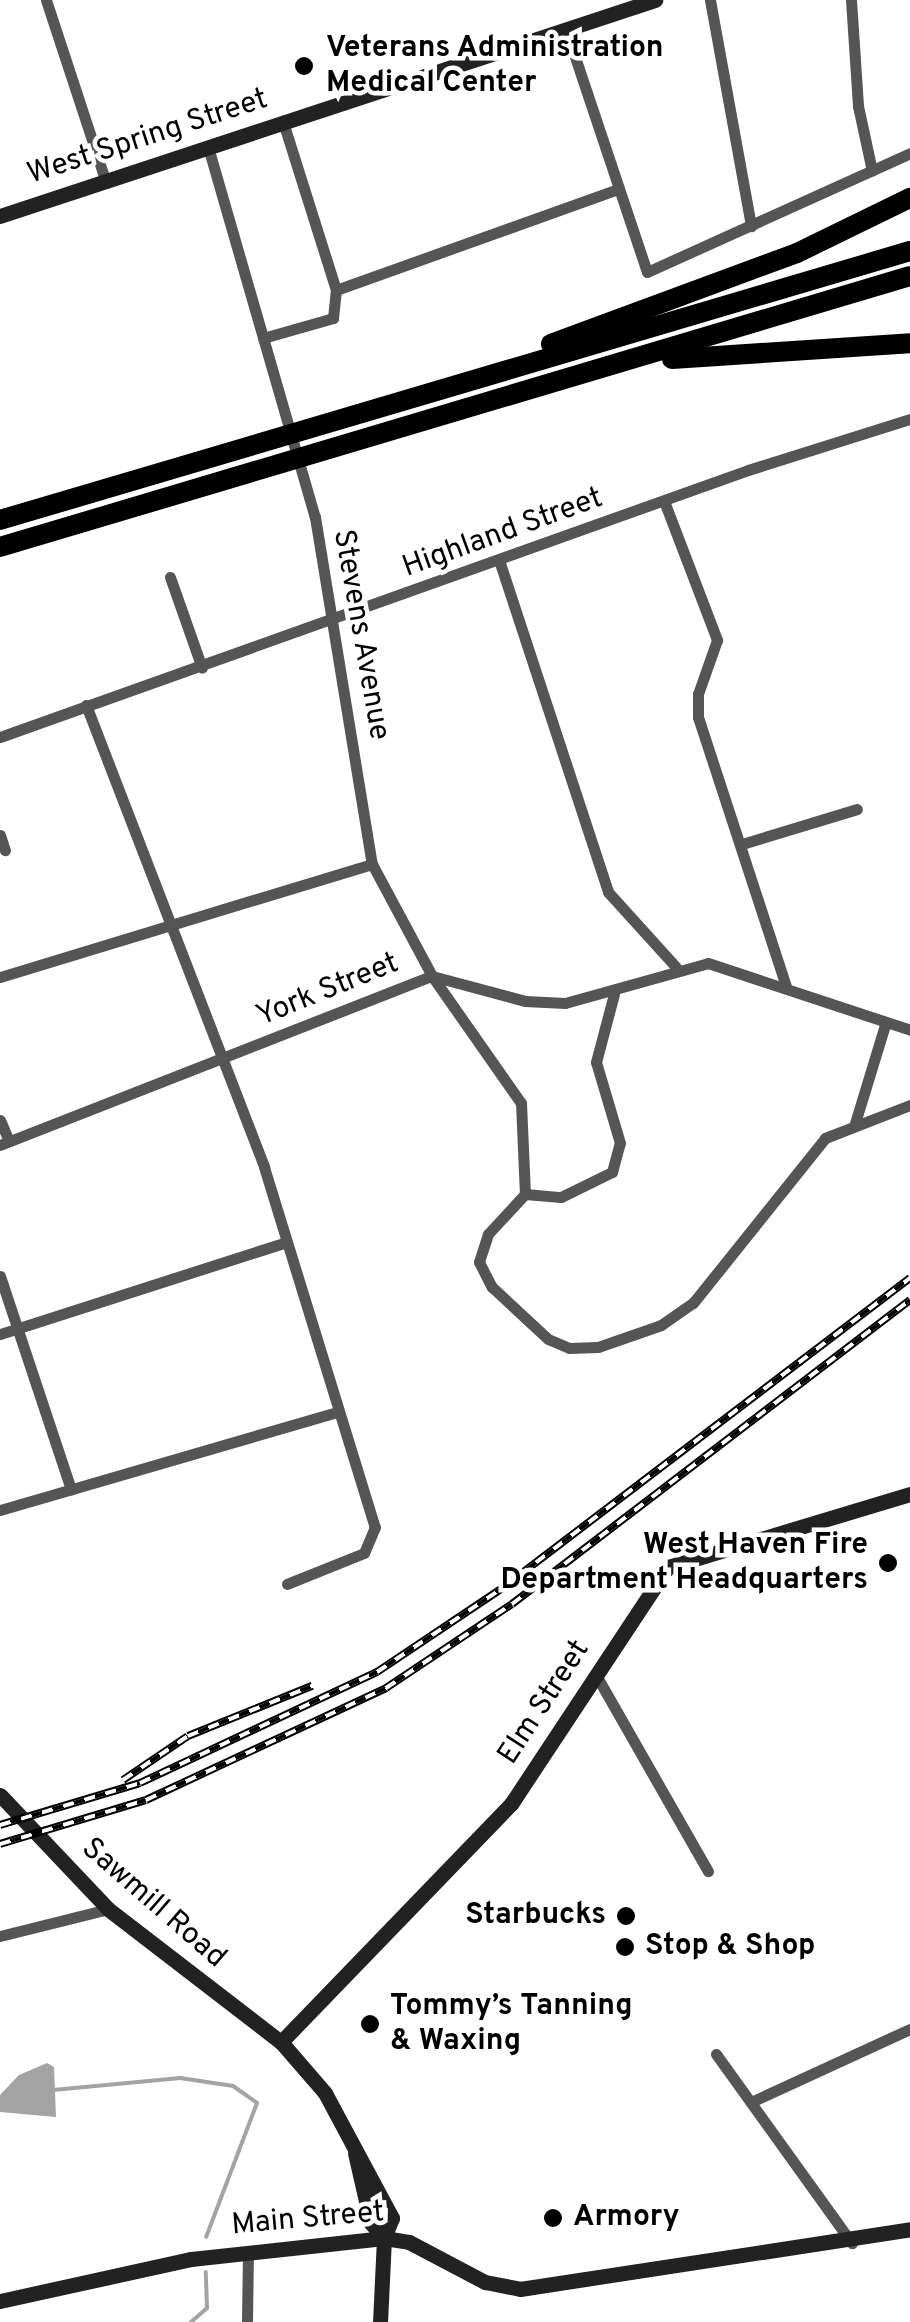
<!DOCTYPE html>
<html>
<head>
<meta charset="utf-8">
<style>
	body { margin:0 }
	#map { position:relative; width:910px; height:2322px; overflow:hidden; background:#fff; font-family:Overpass,sans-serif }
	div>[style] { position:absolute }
	.water>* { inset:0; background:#a3a3a3 }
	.stream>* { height:4px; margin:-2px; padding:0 2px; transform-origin:2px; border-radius:2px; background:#a3a3a3 }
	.street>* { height:11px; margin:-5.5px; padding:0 5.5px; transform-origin:5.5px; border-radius:5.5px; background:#555 }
	.secondary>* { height:15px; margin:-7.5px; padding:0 7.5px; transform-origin:7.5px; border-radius:7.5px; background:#222 }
	.highway>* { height:20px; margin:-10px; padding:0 10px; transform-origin:10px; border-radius:10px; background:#000 }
	.rail>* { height:8px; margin-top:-4px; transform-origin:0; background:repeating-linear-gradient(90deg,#fff 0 11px,#000 0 22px); box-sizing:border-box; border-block:2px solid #000 }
	.dots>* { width:28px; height:28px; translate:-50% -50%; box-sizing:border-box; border:5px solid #fff; border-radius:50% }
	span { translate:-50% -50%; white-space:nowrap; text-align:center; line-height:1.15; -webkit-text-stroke:9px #fff; paint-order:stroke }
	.poi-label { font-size:30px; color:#000; font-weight:700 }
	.left { translate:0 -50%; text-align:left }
	.right { translate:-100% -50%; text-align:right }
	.street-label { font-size:30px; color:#000 }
</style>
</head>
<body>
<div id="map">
	<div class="water">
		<i style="clip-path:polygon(47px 2063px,54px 2067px,56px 2117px,0 2112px,0 2095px,19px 2075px)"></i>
	</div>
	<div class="stream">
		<i style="left:53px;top:2090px;width:128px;rotate:-5.4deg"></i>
		<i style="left:180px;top:2078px;width:54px;rotate:8.6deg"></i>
		<i style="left:233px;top:2086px;width:29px;rotate:35deg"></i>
		<i style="left:257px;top:2103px;width:143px;rotate:110.8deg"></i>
		<i style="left:191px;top:2322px;width:21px;rotate:-41deg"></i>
		<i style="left:207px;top:2308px;width:36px;rotate:-92deg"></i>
	</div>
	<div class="street">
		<i style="left:46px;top:0;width:188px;rotate:71.8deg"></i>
		<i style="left:710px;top:0;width:230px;rotate:79.7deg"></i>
		<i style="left:851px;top:0;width:106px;rotate:86.2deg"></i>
		<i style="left:858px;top:106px;width:66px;rotate:77.8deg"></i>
		<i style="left:566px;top:30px;width:255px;rotate:71.5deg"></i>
		<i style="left:647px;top:272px;width:289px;rotate:-24.3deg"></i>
		<i style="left:208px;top:147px;width:385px;rotate:73.9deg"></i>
		<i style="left:315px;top:517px;width:352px;rotate:80.7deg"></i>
		<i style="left:372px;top:864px;width:127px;rotate:61.8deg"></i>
		<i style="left:432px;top:976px;width:155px;rotate:55deg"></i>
		<i style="left:521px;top:1103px;width:91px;rotate:87.5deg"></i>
		<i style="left:525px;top:1194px;width:36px;rotate:5deg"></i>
		<i style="left:561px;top:1197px;width:57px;rotate:-26.1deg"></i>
		<i style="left:612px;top:1172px;width:30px;rotate:-75deg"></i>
		<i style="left:620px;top:1143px;width:84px;rotate:-106.5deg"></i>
		<i style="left:596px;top:1062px;width:70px;rotate:-75.2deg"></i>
		<i style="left:336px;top:290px;width:297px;rotate:-19.7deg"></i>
		<i style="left:263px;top:338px;width:73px;rotate:-15.9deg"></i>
		<i style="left:333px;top:318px;width:28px;rotate:-84deg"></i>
		<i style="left:336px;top:290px;width:176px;rotate:-107.5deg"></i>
		<i style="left:664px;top:501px;width:149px;rotate:69.1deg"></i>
		<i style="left:717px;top:640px;width:57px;rotate:109.4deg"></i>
		<i style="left:698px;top:694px;width:23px;rotate:90deg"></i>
		<i style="left:698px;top:717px;width:286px;rotate:71.9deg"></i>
		<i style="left:500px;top:563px;width:346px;rotate:71.8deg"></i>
		<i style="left:608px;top:892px;width:101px;rotate:47.8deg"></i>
		<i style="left:170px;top:577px;width:96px;rotate:70.6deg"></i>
		<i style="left:86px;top:705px;width:495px;rotate:68.9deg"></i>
		<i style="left:264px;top:1167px;width:377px;rotate:72.9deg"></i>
		<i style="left:375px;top:1527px;width:28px;rotate:113deg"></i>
		<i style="left:364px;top:1553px;width:83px;rotate:158.1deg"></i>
		<i style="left:0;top:737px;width:794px;rotate:-19.64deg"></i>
		<i style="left:748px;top:470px;width:170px;rotate:-17.5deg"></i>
		<i style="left:0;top:835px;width:16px;rotate:72deg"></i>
		<i style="left:742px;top:844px;width:120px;rotate:-16.9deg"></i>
		<i style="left:0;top:977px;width:389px;rotate:-16.9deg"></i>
		<i style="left:0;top:1120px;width:23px;rotate:67deg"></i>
		<i style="left:855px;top:1123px;width:102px;rotate:-73deg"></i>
		<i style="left:0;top:1145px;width:464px;rotate:-21.4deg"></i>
		<i style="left:432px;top:976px;width:96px;rotate:15deg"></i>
		<i style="left:525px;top:1001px;width:40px;rotate:2.9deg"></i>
		<i style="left:565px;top:1003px;width:148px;rotate:-15.6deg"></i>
		<i style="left:708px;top:963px;width:213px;rotate:18.3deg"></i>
		<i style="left:525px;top:1194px;width:54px;rotate:132.8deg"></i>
		<i style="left:488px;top:1234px;width:29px;rotate:108deg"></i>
		<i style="left:479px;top:1262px;width:28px;rotate:63deg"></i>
		<i style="left:492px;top:1287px;width:76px;rotate:42.9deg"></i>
		<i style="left:548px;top:1339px;width:23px;rotate:23deg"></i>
		<i style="left:569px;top:1348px;width:29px;rotate:-2deg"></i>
		<i style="left:598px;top:1347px;width:67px;rotate:-19.2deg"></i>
		<i style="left:661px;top:1325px;width:39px;rotate:-35deg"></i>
		<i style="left:693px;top:1303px;width:211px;rotate:-51.3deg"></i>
		<i style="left:825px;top:1138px;width:91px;rotate:-21.2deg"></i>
		<i style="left:0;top:1276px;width:225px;rotate:71.6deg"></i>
		<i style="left:0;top:1334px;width:298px;rotate:-17.8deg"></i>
		<i style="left:0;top:1510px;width:352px;rotate:-16.2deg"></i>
		<i style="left:596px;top:1675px;width:226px;rotate:60.3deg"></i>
		<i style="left:0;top:1936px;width:111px;rotate:-14deg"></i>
		<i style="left:716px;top:2054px;width:233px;rotate:54.3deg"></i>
		<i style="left:751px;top:2102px;width:175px;rotate:-24.7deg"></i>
		<i style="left:247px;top:2322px;width:71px;rotate:-89.2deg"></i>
	</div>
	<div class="secondary">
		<i style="left:0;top:216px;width:690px;rotate:-18.25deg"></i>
		<i style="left:0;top:1795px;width:157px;rotate:46.5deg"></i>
		<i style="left:108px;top:1909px;width:218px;rotate:37.6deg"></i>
		<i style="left:281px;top:2042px;width:67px;rotate:49.2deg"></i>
		<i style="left:325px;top:2093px;width:142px;rotate:61.8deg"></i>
		<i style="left:392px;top:2218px;width:22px;rotate:112deg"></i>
		<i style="left:384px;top:2238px;width:84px;rotate:92.7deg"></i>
		<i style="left:281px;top:2042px;width:331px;rotate:-46deg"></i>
		<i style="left:511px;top:1804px;width:284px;rotate:-56.5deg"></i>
		<i style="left:668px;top:1567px;width:253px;rotate:-16.8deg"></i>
		<i style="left:355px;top:2153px;width:72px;rotate:77.1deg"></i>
		<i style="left:371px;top:2223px;width:20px;rotate:49deg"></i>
		<i style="left:0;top:2301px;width:196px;rotate:-12.4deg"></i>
		<i style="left:191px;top:2259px;width:194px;rotate:-6.2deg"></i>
		<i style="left:384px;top:2238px;width:25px;rotate:9deg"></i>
		<i style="left:409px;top:2242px;width:86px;rotate:27.8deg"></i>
		<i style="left:485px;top:2282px;width:36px;rotate:11deg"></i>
		<i style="left:520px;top:2289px;width:395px;rotate:-8.7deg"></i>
	</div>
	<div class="highway">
		<i style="left:551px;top:344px;width:262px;rotate:-20.3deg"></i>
		<i style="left:797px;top:253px;width:126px;rotate:-26deg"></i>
		<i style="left:672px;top:359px;width:239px;rotate:-3.8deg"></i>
		<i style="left:0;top:520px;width:949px;rotate:-16.47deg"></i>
		<i style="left:0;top:547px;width:949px;rotate:-16.58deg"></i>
	</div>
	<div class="rail">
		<i style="left:123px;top:1780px;width:78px;rotate:-34.1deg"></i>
		<i style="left:188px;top:1736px;width:134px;rotate:-22deg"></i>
		<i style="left:0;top:1825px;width:146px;rotate:-16.7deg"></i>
		<i style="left:140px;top:1783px;width:262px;rotate:-25.1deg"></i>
		<i style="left:377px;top:1672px;width:149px;rotate:-33.8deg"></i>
		<i style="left:501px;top:1589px;width:514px;rotate:-37.25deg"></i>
		<i style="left:0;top:1844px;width:152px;rotate:-16.8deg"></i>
		<i style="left:146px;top:1800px;width:265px;rotate:-25deg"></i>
		<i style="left:386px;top:1688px;width:151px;rotate:-33.7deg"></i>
		<i style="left:512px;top:1604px;width:501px;rotate:-37.37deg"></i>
	</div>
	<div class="dots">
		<i style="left:304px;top:66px;background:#000"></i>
		<i style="left:888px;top:1563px;background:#000"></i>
		<i style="left:626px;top:1916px;background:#000"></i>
		<i style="left:625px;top:1947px;background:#000"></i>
		<i style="left:370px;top:2024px;background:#000"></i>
		<i style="left:553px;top:2218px;background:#000"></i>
	</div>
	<div class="poi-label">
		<span class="left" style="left:326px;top:66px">Veterans Administration<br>Medical Center</span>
		<span class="right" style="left:868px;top:1563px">West Haven Fire<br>Department Headquarters</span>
		<span class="right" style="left:606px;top:1916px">Starbucks</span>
		<span class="left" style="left:645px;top:1947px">Stop &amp; Shop</span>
		<span class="left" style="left:390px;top:2024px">Tommy’s Tanning<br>&amp; Waxing</span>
		<span class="left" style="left:573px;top:2218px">Armory</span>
	</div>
	<div class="street-label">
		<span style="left:148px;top:138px;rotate:-18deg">West Spring Street</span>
		<span style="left:503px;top:534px;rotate:-20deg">Highland Street</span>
		<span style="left:360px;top:635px;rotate:80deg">Stevens Avenue</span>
		<span style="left:328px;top:991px;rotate:-22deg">York Street</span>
		<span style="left:545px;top:1703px;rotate:-57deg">Elm Street</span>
		<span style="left:153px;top:1904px;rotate:41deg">Sawmill Road</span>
		<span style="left:308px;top:2220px;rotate:-5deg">Main Street</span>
	</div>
</div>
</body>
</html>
